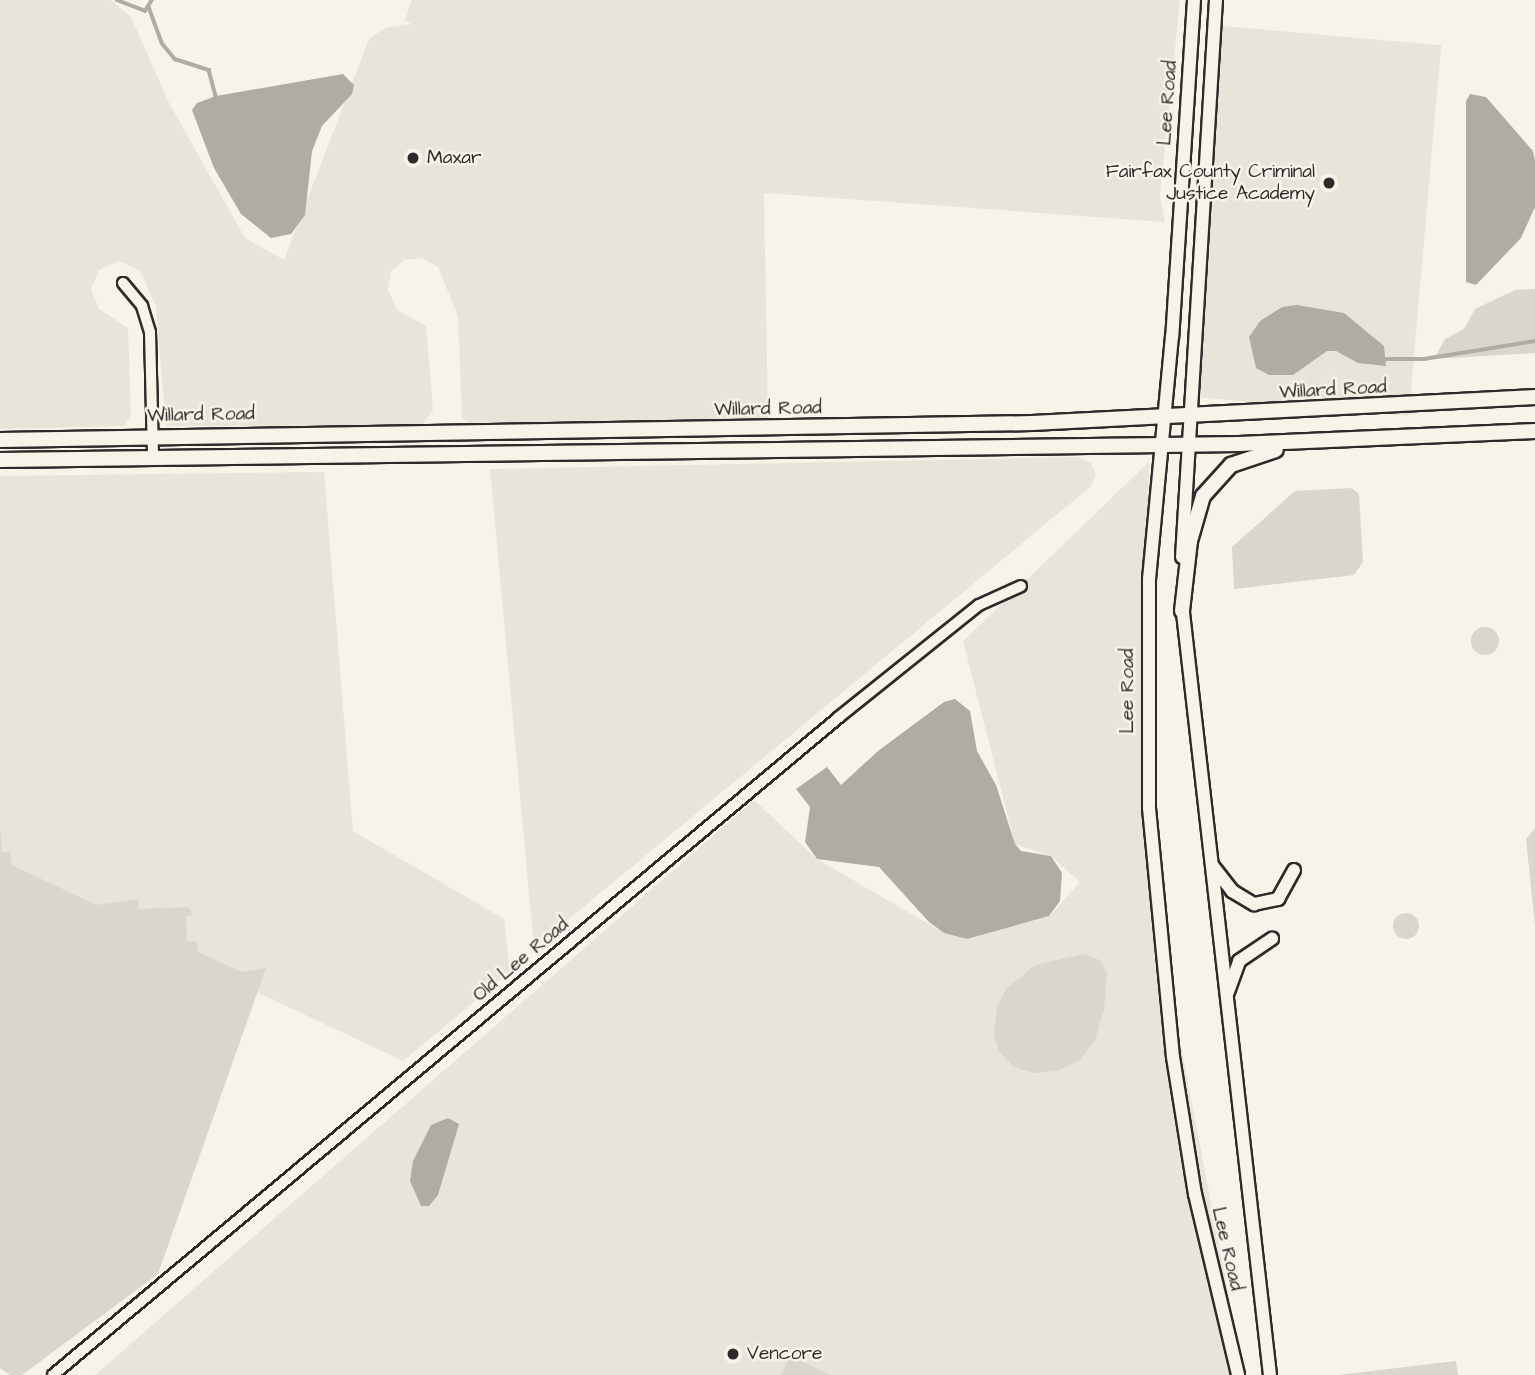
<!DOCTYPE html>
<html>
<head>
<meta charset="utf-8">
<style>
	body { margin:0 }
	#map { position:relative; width:1535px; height:1375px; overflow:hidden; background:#f7f3e8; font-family:"Architects Daughter",sans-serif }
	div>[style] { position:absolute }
	.built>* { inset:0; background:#e8e4da; transform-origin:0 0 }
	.green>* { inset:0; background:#dad6cc }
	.round { border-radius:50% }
	.water>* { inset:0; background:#afaca4 }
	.stream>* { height:3.5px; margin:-1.75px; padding:0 1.75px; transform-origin:1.75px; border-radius:1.75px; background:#afaca4 }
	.roads { filter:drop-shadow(2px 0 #2b2b2b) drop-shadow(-2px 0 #2b2b2b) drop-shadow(0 2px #2b2b2b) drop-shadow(0 -2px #2b2b2b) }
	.minor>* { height:10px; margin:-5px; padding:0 5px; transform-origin:5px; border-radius:5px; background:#f7f3e8 }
	.tertiary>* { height:12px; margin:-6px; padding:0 6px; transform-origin:6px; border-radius:6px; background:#f7f3e8 }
	.secondary>* { height:14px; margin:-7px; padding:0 7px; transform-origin:7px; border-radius:7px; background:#f7f3e8 }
	.dots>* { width:19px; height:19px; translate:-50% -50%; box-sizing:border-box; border:4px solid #f7f3e8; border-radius:50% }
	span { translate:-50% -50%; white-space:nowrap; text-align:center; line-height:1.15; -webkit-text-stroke:5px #f7f3e8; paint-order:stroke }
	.street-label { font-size:19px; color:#2b2b2b }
	.poi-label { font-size:19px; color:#2b2b2b }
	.left { translate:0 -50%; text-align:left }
	.right { translate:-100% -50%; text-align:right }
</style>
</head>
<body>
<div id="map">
	<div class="built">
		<i style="clip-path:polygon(0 0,111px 0,131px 17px,168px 101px,245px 238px,284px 260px,369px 39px,385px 28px,411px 24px,405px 20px,412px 0,1180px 0,1160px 196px,1165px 222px,764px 193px,768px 418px,472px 425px,462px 418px,458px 316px,438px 267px,422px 258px,404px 260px,391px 272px,388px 290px,397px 310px,426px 326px,433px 410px,422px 425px,166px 426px,156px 306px,140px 271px,119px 261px,99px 270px,91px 289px,99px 309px,128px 328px,131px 416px,124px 426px,0 429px)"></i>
		<i style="left:1222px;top:26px;width:220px;height:372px;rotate:5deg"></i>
		<i style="clip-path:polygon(1078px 457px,1091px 463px,1096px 475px,1090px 487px,534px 948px,490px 469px)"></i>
		<i style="clip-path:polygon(1149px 462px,1146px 684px,1162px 947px,1244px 1375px,95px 1375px,754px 800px,817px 859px,944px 933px,967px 939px,1050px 916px,1080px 882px,1051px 856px,1015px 844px,963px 641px)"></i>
		<i style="clip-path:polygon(324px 472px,353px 831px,504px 919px,510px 972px,403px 1061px,0 871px,0 476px)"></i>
	</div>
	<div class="green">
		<i style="clip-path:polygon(1535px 289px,1535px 353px,1434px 359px,1445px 339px,1464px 329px,1475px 309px,1515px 290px)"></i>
		<i style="clip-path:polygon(1352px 488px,1359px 494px,1363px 562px,1354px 575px,1234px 589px,1232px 547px,1295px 491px)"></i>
		<i class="round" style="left:1471px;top:627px;width:28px;height:28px"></i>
		<i style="clip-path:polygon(0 825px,2px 852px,10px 852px,12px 865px,96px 905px,138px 899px,139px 909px,189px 907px,193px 915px,186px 916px,187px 941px,196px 941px,198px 952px,242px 972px,266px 968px,158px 1274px,22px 1375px,10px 1375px,0 1368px)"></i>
		<i style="clip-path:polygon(1535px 828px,1535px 926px,1526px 839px)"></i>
		<i class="round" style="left:1393px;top:913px;width:26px;height:26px"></i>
		<i style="clip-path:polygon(1083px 954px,1100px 960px,1107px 974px,1104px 1010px,1095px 1040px,1080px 1060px,1058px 1071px,1033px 1073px,1014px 1067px,999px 1052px,994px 1034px,997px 1007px,1006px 989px,1035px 965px)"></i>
		<i style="clip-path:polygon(790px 1355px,830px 1375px,781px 1375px)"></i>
		<i style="clip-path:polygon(1456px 1361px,1458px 1375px,1338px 1375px)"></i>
	</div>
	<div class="water">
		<i style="clip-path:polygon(343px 74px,354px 85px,352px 94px,322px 126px,312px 151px,305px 215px,291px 234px,271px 238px,241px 214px,214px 168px,192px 110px,197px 103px,216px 96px)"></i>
		<i style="clip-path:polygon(1470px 94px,1486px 97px,1533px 151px,1535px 161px,1535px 207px,1521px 238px,1476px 285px,1466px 282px,1466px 101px)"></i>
		<i style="clip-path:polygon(1297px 305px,1344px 313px,1384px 346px,1386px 366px,1358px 363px,1336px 351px,1327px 351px,1293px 375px,1269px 375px,1256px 368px,1249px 337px,1260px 321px,1282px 307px)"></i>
		<i style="clip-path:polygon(955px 699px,970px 711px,977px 751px,996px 785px,1015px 844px,1021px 851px,1051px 856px,1062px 873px,1060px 901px,1049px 916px,967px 939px,944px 933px,929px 922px,879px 867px,817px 859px,805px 842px,810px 807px,796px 789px,827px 767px,841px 785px,878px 751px,944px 702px)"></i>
		<i style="clip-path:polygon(448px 1118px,459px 1124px,438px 1195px,429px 1206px,421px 1206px,410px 1181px,413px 1161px,431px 1125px)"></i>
	</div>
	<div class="stream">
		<i style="left:117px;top:0;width:30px;rotate:21deg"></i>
		<i style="left:145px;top:11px;width:13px;rotate:-58deg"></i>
		<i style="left:149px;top:7px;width:38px;rotate:70deg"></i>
		<i style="left:162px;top:43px;width:21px;rotate:51deg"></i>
		<i style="left:175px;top:59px;width:36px;rotate:18deg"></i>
		<i style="left:209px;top:70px;width:27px;rotate:75deg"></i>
		<i style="left:1385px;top:359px;width:39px"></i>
		<i style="left:1424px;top:359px;width:112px;rotate:-9.2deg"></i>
	</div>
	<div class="roads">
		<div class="minor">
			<i style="left:123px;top:283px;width:30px;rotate:50deg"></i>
			<i style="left:142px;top:306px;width:27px;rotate:73deg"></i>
			<i style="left:150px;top:332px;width:125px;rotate:88.6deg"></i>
			<i style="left:53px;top:1375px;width:1025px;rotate:-39.93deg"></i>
			<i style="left:839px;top:717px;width:179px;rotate:-38.7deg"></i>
			<i style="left:979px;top:605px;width:46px;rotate:-24.3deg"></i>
		</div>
		<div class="tertiary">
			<i style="left:1194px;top:0;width:337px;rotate:93.7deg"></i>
			<i style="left:1172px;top:336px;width:244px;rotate:95.4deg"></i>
			<i style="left:1149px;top:579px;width:229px;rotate:90deg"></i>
			<i style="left:1149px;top:808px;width:250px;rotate:84.5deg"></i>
			<i style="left:1173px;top:1057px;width:139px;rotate:80.9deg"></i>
			<i style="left:1195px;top:1194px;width:186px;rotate:76.6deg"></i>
			<i style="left:1182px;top:557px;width:558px;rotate:-86.51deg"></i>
			<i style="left:1182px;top:604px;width:776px;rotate:83.49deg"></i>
			<i style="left:1212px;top:865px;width:33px;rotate:52deg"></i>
			<i style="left:1232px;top:891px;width:26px;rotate:31deg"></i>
			<i style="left:1254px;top:904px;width:25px;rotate:-12deg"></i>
			<i style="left:1278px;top:899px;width:33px;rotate:-61deg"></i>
			<i style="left:1228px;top:992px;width:33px;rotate:-70deg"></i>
			<i style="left:1239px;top:961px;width:40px;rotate:-34deg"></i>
		</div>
		<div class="secondary">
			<i style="left:0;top:440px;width:1032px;rotate:-0.94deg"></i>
			<i style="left:1032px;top:423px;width:504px;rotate:-2.96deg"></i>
			<i style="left:0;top:460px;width:1239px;rotate:-0.74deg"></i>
			<i style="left:1239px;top:444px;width:296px;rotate:-2.5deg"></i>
			<i style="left:1182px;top:611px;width:70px;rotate:-83.5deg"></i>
			<i style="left:1190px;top:541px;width:47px;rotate:-73.9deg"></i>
			<i style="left:1203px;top:496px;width:42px;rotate:-47.9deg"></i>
			<i style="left:1231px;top:465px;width:47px;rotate:-18.4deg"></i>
		</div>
	</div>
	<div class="dots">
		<i style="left:413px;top:158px;background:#2b2b2b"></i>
		<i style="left:1329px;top:183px;background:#2b2b2b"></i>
		<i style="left:733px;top:1354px;background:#2b2b2b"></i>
	</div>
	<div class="street-label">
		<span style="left:1168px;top:103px;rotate:-86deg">Lee Road</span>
		<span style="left:1333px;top:390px;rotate:-3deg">Willard Road</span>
		<span style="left:768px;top:409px;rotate:-1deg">Willard Road</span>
		<span style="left:201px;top:415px;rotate:-1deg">Willard Road</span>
		<span style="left:1128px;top:691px;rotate:-90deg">Lee Road</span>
		<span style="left:521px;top:960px;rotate:-40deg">Old Lee Road</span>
		<span style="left:1227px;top:1249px;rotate:77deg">Lee Road</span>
	</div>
	<div class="poi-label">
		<span class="left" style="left:427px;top:158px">Maxar</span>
		<span class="right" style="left:1315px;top:183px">Fairfax County Criminal<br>Justice Academy</span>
		<span class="left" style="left:747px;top:1354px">Vencore</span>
	</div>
</div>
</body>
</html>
